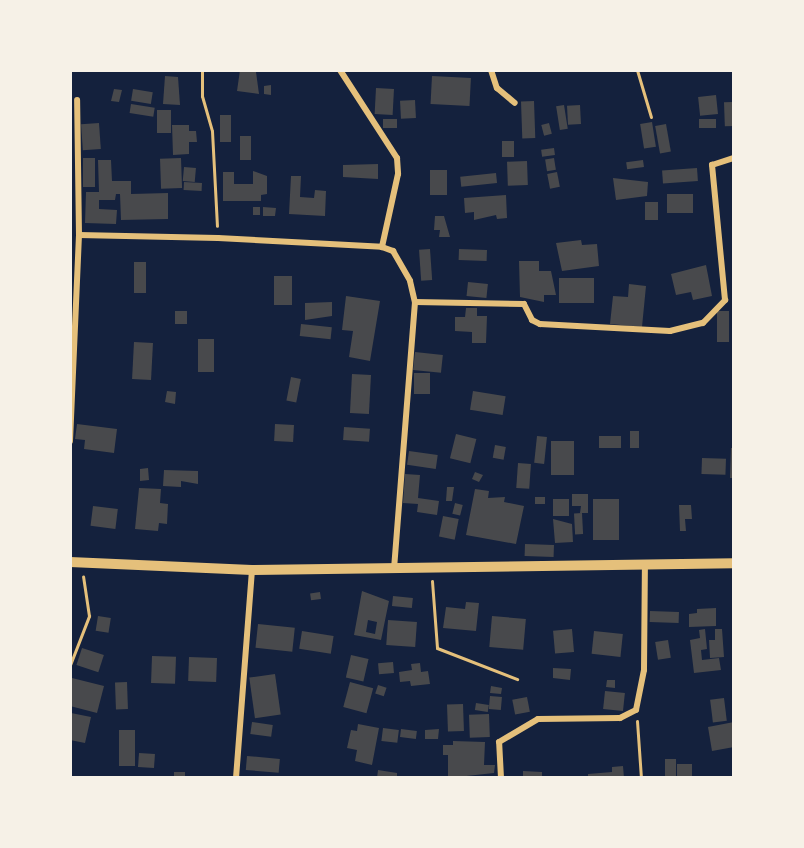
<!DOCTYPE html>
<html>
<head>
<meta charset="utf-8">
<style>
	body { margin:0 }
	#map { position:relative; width:804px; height:848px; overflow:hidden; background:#14213d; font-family:"Sofia Sans Condensed",sans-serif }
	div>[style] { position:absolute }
	.building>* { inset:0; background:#48494c; transform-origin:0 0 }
	.path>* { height:3px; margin:-1.5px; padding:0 1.5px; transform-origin:1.5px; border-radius:1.5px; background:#e5c07b }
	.minor>* { height:6px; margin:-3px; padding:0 3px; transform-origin:3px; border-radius:3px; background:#e5c07b }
	.tertiary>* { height:10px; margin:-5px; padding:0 5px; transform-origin:5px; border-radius:5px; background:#e5c07b }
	span { translate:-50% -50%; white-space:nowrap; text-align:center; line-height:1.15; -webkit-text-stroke:5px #f6f1e7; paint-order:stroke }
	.frame { position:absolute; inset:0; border:72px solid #f6f1e7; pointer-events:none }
</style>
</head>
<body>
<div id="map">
	<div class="building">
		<i style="clip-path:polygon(240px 70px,256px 72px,259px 94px,237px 91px)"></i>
		<i style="clip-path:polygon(165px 76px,178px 77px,180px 105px,163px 104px)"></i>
		<i style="left:432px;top:76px;width:39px;height:28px;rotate:3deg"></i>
		<i style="clip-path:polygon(271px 85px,271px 95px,264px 94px,264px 86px)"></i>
		<i style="left:376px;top:88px;width:18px;height:26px;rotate:3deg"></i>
		<i style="clip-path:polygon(114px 89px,122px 90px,119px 102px,111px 101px)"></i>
		<i style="left:133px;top:89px;width:20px;height:12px;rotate:9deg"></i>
		<i style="left:716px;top:95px;width:19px;height:18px;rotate:84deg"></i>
		<i style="left:415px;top:100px;width:18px;height:15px;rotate:87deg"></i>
		<i style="left:534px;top:101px;width:37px;height:13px;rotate:88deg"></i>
		<i style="left:733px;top:102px;width:24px;height:9px;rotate:88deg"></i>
		<i style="left:131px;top:104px;width:24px;height:9px;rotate:9deg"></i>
		<i style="left:564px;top:105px;width:24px;height:8px;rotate:81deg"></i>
		<i style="left:580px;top:105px;width:19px;height:13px;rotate:87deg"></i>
		<i style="left:157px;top:110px;width:14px;height:23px"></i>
		<i style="left:220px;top:115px;width:11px;height:27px"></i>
		<i style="left:383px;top:119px;width:14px;height:9px"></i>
		<i style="left:699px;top:119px;width:17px;height:9px"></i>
		<i style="left:652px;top:122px;width:25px;height:12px;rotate:81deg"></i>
		<i style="left:99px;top:123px;width:26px;height:18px;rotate:86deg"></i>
		<i style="left:549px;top:123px;width:11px;height:8px;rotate:75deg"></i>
		<i style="left:666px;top:124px;width:28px;height:11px;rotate:80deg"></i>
		<i style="clip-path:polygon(172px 125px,189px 125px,189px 131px,196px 131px,197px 142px,189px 142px,189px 154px,173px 155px)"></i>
		<i style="left:240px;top:136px;width:11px;height:24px"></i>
		<i style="left:502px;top:141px;width:12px;height:16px"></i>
		<i style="left:554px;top:148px;width:7px;height:13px;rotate:82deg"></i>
		<i style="left:95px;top:158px;width:29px;height:12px;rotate:90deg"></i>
		<i style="left:181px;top:158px;width:30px;height:21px;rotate:88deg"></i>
		<i style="left:554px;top:158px;width:12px;height:9px;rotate:81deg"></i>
		<i style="clip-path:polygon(98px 160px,111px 160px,112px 181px,131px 181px,131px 194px,168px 193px,168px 219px,121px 220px,120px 194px,116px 194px,115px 200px,99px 200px,99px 209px,117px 210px,116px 224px,85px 223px,86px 192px,99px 192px)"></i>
		<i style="left:643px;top:160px;width:7px;height:17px;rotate:82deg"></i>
		<i style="left:527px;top:161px;width:24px;height:20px;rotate:88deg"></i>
		<i style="clip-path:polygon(378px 164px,378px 179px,343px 177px,343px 165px)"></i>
		<i style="left:184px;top:167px;width:12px;height:14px;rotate:5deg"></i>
		<i style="left:697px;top:168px;width:13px;height:35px;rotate:86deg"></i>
		<i style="left:430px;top:170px;width:17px;height:25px"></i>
		<i style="clip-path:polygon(253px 171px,267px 176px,267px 194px,261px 195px,261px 201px,223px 201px,223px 172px,234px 172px,234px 184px,253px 184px)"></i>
		<i style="left:557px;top:172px;width:15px;height:10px;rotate:79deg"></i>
		<i style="left:496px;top:173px;width:10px;height:36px;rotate:84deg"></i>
		<i style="clip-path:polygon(291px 176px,301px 176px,300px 197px,314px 198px,315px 190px,326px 191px,325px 216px,289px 214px)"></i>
		<i style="clip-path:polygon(613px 178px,648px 182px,647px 196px,616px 200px)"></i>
		<i style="left:184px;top:182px;width:18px;height:8px;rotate:3deg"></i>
		<i style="left:667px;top:194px;width:26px;height:19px"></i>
		<i style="clip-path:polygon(506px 195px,507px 218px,497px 219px,496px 215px,474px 220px,474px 212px,465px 213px,464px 198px)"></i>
		<i style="left:645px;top:202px;width:13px;height:18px"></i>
		<i style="left:253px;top:207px;width:7px;height:8px"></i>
		<i style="clip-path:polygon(263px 207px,276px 208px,275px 216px,263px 216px)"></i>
		<i style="clip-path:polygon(435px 216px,444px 216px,450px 237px,439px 237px,440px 230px,434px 230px)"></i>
		<i style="clip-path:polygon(581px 240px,582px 245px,597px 244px,599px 266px,562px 271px,556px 243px)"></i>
		<i style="left:430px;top:249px;width:31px;height:11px;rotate:86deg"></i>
		<i style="left:459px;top:249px;width:28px;height:11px;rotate:2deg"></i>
		<i style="clip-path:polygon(519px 261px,539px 261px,539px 271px,551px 271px,556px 295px,544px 295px,544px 302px,520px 297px)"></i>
		<i style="left:134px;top:262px;width:12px;height:31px"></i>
		<i style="clip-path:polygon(706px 265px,712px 296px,693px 300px,691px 292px,676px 295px,671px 274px)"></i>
		<i style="left:274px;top:276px;width:18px;height:29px"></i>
		<i style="left:594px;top:278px;width:25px;height:35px;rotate:90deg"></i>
		<i style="left:468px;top:282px;width:20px;height:14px;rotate:6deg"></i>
		<i style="clip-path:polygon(629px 284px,646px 286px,642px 327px,610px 324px,613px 296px,628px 297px)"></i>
		<i style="clip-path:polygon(346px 296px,380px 301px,370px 361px,349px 357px,353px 331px,342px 330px)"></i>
		<i style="clip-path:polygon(332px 302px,332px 316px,305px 320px,305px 303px)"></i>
		<i style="clip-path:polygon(466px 308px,477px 308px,477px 316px,487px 316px,486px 343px,472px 343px,472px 332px,455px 331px,455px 317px,465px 317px)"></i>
		<i style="left:175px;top:311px;width:12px;height:13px"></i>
		<i style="left:717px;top:311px;width:12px;height:31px"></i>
		<i style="left:301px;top:324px;width:31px;height:12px;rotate:6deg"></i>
		<i style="left:198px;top:339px;width:16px;height:33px"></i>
		<i style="left:134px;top:342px;width:19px;height:37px;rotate:3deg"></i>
		<i style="left:415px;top:352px;width:28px;height:18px;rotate:6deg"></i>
		<i style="left:414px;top:373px;width:16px;height:21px"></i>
		<i style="left:352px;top:374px;width:19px;height:39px;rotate:3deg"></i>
		<i style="left:291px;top:377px;width:10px;height:24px;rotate:11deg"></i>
		<i style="clip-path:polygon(167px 391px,176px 392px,175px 404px,165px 402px)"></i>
		<i style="left:473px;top:391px;width:33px;height:19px;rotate:9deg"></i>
		<i style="clip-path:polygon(77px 424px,117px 429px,114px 453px,84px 449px,85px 440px,75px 439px)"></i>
		<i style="left:275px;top:424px;width:19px;height:17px;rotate:3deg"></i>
		<i style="left:344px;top:427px;width:26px;height:13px;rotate:4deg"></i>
		<i style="left:630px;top:431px;width:9px;height:17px"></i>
		<i style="left:456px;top:434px;width:21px;height:25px;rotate:14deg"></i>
		<i style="left:537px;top:436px;width:10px;height:27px;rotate:6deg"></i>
		<i style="left:599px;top:436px;width:22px;height:12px"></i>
		<i style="left:551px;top:441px;width:23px;height:34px"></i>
		<i style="left:495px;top:445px;width:11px;height:13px;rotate:10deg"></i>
		<i style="clip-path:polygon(731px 448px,734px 448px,734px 478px,730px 478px)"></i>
		<i style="left:409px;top:451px;width:29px;height:14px;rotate:8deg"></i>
		<i style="left:702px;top:458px;width:24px;height:16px;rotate:2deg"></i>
		<i style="left:518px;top:463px;width:13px;height:25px;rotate:4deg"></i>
		<i style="clip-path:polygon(148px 468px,149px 480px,140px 481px,140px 469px)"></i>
		<i style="clip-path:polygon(164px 470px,198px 471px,198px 484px,181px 481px,181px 487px,163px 486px)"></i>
		<i style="clip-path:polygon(475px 472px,483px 475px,479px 482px,472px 479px)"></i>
		<i style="clip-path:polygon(405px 474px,420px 475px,418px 498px,439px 501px,437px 515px,417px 512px,418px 504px,403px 503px)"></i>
		<i style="clip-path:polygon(447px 487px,454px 487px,452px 501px,446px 501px)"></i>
		<i style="clip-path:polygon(139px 488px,161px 489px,160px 503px,168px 504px,167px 524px,159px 523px,158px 531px,135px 529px)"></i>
		<i style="clip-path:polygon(475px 489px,489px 491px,488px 498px,505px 497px,504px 502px,524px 506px,516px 544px,466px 535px)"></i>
		<i style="clip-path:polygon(572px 494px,588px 494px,588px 513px,580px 513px,581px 506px,572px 506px)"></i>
		<i style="left:545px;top:497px;width:7px;height:10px;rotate:90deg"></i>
		<i style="left:553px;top:499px;width:16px;height:17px"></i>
		<i style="left:593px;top:499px;width:26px;height:41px"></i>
		<i style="left:455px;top:503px;width:8px;height:11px;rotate:14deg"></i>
		<i style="clip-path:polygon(679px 505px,691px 505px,692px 519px,685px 519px,686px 531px,680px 531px)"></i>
		<i style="left:93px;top:506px;width:25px;height:20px;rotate:7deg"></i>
		<i style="left:582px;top:513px;width:21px;height:8px;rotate:87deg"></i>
		<i style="left:443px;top:516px;width:16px;height:21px;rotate:11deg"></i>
		<i style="clip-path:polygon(553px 519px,572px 524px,573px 542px,555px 543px)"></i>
		<i style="left:525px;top:544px;width:29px;height:12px;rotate:2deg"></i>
		<i style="clip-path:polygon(evenodd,362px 591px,389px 601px,381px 640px,354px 635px,362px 591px,368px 620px,377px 622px,375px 634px,366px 632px,368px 620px)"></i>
		<i style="left:320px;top:592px;width:7px;height:10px;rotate:82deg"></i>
		<i style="left:393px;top:596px;width:20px;height:10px;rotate:6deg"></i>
		<i style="clip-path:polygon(466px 602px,479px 603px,476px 631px,443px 628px,446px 607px,465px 609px)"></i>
		<i style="clip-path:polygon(716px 608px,716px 626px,689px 627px,689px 614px,697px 613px,697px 609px)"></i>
		<i style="left:650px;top:611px;width:29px;height:11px;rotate:2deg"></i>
		<i style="left:98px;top:616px;width:13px;height:15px;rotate:9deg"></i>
		<i style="left:492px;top:616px;width:34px;height:31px;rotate:5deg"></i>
		<i style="left:388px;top:620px;width:29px;height:25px;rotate:4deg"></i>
		<i style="left:258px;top:624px;width:37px;height:24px;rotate:6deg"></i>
		<i style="left:572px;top:629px;width:23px;height:19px;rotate:85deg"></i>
		<i style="clip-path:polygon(705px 629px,707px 649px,701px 650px,702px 660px,719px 658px,721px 670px,694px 673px,690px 640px,700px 638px,699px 630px)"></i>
		<i style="clip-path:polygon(715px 629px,722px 629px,724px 657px,710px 658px,709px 640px,715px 640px)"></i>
		<i style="left:302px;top:631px;width:32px;height:18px;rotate:9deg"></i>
		<i style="left:594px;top:631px;width:29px;height:23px;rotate:6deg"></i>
		<i style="left:668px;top:640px;width:18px;height:13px;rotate:81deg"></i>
		<i style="left:82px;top:648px;width:23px;height:18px;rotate:18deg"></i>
		<i style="left:351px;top:655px;width:18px;height:23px;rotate:13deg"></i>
		<i style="left:152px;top:656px;width:24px;height:27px;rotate:2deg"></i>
		<i style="left:189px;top:657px;width:28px;height:24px;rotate:2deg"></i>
		<i style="left:393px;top:662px;width:11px;height:15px;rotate:85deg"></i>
		<i style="clip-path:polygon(420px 663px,421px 672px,428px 671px,430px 684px,411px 686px,410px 681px,400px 682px,399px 672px,412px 670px,411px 664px)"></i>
		<i style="clip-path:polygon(553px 668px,571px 669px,570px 680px,553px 678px)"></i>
		<i style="left:275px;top:674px;width:41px;height:26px;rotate:82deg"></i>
		<i style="clip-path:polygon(72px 678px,104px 686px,97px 713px,70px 706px)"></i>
		<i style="clip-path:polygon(607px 680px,615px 680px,615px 688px,606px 687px)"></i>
		<i style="left:127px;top:682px;width:27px;height:12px;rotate:88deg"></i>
		<i style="left:350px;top:682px;width:24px;height:26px;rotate:15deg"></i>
		<i style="left:378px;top:685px;width:9px;height:9px;rotate:18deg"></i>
		<i style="clip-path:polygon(491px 686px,502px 688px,501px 694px,490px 693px)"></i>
		<i style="left:605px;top:691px;width:20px;height:18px;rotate:6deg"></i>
		<i style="left:490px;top:696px;width:12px;height:13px;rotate:5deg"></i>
		<i style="left:527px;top:697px;width:15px;height:15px;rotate:79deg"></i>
		<i style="left:724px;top:698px;width:23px;height:14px;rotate:83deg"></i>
		<i style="left:476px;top:703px;width:13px;height:7px;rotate:9deg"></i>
		<i style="left:463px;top:704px;width:27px;height:16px;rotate:88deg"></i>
		<i style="clip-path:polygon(71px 713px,91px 717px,85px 743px,70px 740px)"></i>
		<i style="left:489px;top:714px;width:23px;height:20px;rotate:88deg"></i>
		<i style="left:252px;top:722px;width:21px;height:12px;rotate:8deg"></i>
		<i style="clip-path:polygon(734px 722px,734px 747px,712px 751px,708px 727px)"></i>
		<i style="clip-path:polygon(358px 724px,379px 728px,372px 765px,355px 761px,357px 750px,347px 748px,351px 730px,357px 731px)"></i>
		<i style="left:383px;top:728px;width:16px;height:13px;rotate:7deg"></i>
		<i style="left:401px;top:729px;width:16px;height:8px;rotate:7deg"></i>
		<i style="clip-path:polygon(439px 729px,438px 739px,425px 739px,425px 730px)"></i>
		<i style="left:119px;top:730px;width:16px;height:36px"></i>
		<i style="clip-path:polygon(453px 741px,485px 742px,484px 765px,495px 765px,494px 773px,448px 778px,448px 755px,443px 755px,443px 745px,453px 745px)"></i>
		<i style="left:139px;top:753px;width:16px;height:14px;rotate:4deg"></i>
		<i style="left:247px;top:756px;width:33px;height:14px;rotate:5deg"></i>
		<i style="left:665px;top:759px;width:11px;height:19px"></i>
		<i style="left:677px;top:764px;width:15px;height:14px"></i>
		<i style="clip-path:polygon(623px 766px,624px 778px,588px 778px,588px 774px,612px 772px,612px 767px)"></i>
		<i style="clip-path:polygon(378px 770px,397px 773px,397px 778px,377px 778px)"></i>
		<i style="clip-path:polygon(523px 771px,542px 772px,542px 778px,523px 778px)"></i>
		<i style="left:174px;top:772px;width:11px;height:6px"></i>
	</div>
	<div class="path">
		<i style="left:202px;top:70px;width:26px;rotate:90deg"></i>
		<i style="left:202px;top:96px;width:36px;rotate:74deg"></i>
		<i style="left:212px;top:131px;width:95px;rotate:87deg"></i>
		<i style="left:637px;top:70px;width:49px;rotate:73.4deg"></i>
		<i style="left:432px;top:581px;width:67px;rotate:85.7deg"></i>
		<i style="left:437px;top:648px;width:86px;rotate:21.2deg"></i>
		<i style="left:70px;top:665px;width:53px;rotate:-68.8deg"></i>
		<i style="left:89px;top:616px;width:40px;rotate:-98.5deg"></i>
		<i style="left:637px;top:721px;width:57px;rotate:86deg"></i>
	</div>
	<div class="minor">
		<i style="left:340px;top:70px;width:105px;rotate:57.1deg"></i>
		<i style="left:397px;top:158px;width:16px;rotate:86deg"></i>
		<i style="left:398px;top:174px;width:75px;rotate:102.4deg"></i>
		<i style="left:491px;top:70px;width:19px;rotate:72deg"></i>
		<i style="left:497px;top:88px;width:23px;rotate:40deg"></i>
		<i style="left:79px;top:235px;width:139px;rotate:1.2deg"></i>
		<i style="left:218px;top:238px;width:164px;rotate:3.1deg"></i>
		<i style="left:382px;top:247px;width:12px;rotate:20deg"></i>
		<i style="left:393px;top:251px;width:34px;rotate:60deg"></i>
		<i style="left:410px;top:281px;width:22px;rotate:77deg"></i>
		<i style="left:415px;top:302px;width:267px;rotate:94.5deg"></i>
		<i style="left:415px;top:302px;width:109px;rotate:1.1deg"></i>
		<i style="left:524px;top:304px;width:18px;rotate:63deg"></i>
		<i style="left:532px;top:320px;width:9px;rotate:27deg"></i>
		<i style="left:540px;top:324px;width:130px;rotate:3.1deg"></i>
		<i style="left:670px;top:331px;width:34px;rotate:-14deg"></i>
		<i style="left:703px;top:323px;width:32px;rotate:-46deg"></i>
		<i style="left:725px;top:300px;width:136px;rotate:-95.5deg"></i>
		<i style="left:712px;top:165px;width:23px;rotate:-18deg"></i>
		<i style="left:70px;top:441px;width:206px;rotate:-87.5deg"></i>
		<i style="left:79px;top:235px;width:135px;rotate:-90.8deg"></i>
		<i style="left:236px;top:778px;width:209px;rotate:-85.6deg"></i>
		<i style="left:501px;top:778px;width:36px;rotate:-93deg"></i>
		<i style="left:499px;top:742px;width:45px;rotate:-30.5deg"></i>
		<i style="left:538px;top:719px;width:82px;rotate:-0.7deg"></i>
		<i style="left:620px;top:718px;width:18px;rotate:-27deg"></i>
		<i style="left:636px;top:710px;width:41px;rotate:-78.7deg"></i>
		<i style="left:644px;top:670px;width:106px;rotate:-89.5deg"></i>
	</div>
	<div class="tertiary">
		<i style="left:70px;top:562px;width:182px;rotate:2.5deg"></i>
		<i style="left:252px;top:570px;width:482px;rotate:-0.8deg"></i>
	</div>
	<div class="frame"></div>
</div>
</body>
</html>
